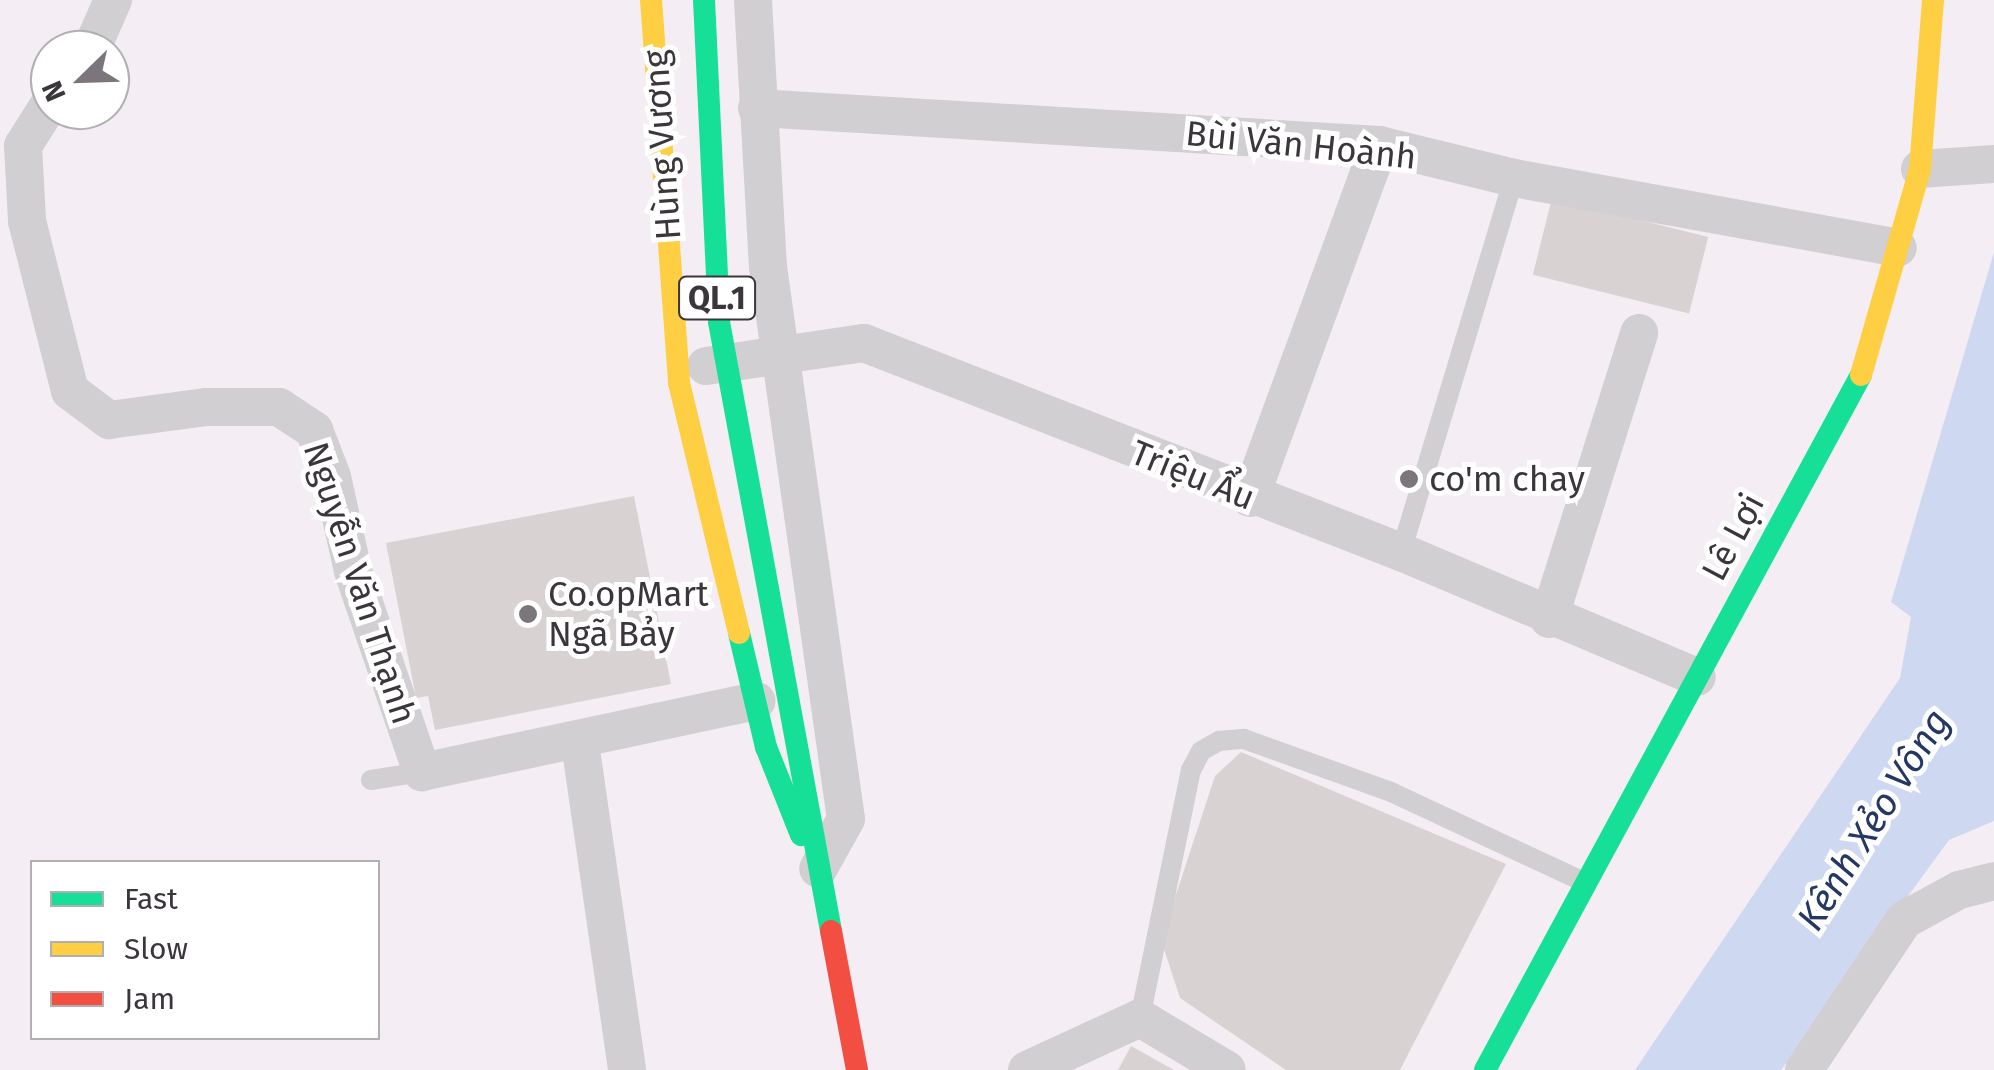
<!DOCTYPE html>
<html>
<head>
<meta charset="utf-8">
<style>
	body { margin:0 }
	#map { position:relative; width:1994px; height:1070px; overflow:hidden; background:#f4eef4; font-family:"Fira Sans",sans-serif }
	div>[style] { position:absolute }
	.water>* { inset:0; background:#ced8f0 }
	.building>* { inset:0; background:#d8d2d3; transform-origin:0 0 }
	.lane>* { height:20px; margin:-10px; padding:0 10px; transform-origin:10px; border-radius:10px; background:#d1cfd1 }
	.street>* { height:38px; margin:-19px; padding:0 19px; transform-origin:19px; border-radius:19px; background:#d1cfd1 }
	.fast>* { height:22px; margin:-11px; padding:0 11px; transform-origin:11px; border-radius:11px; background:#16e098 }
	.slow>* { height:22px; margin:-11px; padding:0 11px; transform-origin:11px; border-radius:11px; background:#ffcf43 }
	.jam>* { height:22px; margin:-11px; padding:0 11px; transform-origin:11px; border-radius:11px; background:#f24e42 }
	.dots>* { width:28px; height:28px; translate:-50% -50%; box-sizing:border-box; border:5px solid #fff; border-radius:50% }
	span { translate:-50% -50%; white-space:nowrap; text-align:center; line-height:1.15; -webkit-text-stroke:10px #fff; paint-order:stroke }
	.shield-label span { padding:2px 8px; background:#fff; border:2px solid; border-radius:8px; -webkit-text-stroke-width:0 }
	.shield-label { font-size:32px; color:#3b363b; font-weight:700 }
	.street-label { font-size:35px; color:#3b363b }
	.poi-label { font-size:35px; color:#3b363b }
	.left { translate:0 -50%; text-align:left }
	.water-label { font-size:38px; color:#253864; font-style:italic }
	.legend { position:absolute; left:30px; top:860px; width:350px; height:180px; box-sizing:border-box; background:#fff; border:2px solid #b1afb1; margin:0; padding:12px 18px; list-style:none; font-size:30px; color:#3b363b }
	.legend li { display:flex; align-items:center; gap:20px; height:50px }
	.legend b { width:50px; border:2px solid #b1afb1 }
	.north { position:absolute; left:30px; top:30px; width:100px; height:100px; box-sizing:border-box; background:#fff; border:2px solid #b1afb1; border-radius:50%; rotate:247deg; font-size:28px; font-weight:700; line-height:40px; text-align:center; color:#3b363b }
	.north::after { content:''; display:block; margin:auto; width:35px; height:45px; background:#7c767c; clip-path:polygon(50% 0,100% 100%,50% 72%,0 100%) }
</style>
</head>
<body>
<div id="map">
	<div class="water">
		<i style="clip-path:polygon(1994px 252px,1994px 821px,1949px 840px,1781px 1070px,1635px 1070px,1900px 678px,1911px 617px,1891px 602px)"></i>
	</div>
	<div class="building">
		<i style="left:1552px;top:198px;width:161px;height:79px;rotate:14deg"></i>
		<i style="clip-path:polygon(634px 496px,671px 684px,435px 730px,428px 696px,416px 698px,386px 543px)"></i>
		<i style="clip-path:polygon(1241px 752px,1506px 864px,1400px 1070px,1286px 1070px,1180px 998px,1161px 940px,1215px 776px)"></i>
		<i style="clip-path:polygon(1131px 1046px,1174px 1070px,1118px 1070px)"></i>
	</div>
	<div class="lane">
		<i style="left:1401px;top:552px;width:391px;rotate:-73.2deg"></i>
		<i style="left:371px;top:780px;width:52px;rotate:-8.9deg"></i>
		<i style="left:1140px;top:1018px;width:253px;rotate:-78.4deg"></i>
		<i style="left:1191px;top:770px;width:21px;rotate:-62deg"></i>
		<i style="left:1201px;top:751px;width:21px;rotate:-29deg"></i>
		<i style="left:1219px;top:741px;width:25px;rotate:-5deg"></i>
		<i style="left:1244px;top:739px;width:156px;rotate:19.8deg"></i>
		<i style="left:1391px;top:792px;width:213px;rotate:25deg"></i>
	</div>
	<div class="street">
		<i style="left:753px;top:0;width:267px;rotate:86.8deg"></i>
		<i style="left:768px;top:267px;width:557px;rotate:81.96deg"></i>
		<i style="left:846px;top:819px;width:57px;rotate:119.2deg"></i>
		<i style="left:91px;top:50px;width:55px;rotate:-66.3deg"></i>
		<i style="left:50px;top:103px;width:51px;rotate:122.1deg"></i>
		<i style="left:23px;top:146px;width:75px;rotate:86.9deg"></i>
		<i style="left:27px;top:221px;width:175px;rotate:75.8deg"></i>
		<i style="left:70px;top:391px;width:49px;rotate:36.6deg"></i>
		<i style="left:109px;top:420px;width:99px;rotate:-7.6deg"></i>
		<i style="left:207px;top:407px;width:72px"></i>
		<i style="left:279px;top:407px;width:42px;rotate:33.3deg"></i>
		<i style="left:314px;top:430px;width:50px;rotate:69deg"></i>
		<i style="left:332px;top:477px;width:96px;rotate:77.4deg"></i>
		<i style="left:353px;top:571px;width:213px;rotate:71.1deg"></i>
		<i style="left:422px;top:772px;width:342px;rotate:-12deg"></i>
		<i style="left:757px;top:108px;width:623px;rotate:3.4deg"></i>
		<i style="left:1379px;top:145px;width:139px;rotate:13.7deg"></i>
		<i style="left:1514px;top:178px;width:390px;rotate:10.3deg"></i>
		<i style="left:1920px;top:169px;width:74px;rotate:-3.9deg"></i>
		<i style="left:706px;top:366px;width:160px;rotate:-8.3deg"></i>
		<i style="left:864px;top:343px;width:576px;rotate:21.27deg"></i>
		<i style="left:1401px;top:552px;width:321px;rotate:22.9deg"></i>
		<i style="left:1250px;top:498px;width:376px;rotate:-69.9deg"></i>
		<i style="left:1549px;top:619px;width:300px;rotate:-72.5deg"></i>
		<i style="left:580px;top:743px;width:330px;rotate:81.8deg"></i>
		<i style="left:1027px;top:1070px;width:124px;rotate:-24.7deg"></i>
		<i style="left:1140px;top:1018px;width:101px;rotate:30.9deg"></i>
		<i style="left:1804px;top:1070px;width:180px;rotate:-56.3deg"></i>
		<i style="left:1904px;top:920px;width:63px;rotate:-28.6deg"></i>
		<i style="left:1959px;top:890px;width:36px;rotate:-14deg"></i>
	</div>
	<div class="fast">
		<i style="left:704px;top:0;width:322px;rotate:87.3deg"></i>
		<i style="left:719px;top:322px;width:619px;rotate:79.58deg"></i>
		<i style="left:739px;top:633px;width:117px;rotate:76.7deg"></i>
		<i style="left:766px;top:747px;width:95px;rotate:68.3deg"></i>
		<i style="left:1485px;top:1070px;width:790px;rotate:-61.59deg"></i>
	</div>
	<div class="slow">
		<i style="left:651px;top:0;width:384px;rotate:85.8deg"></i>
		<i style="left:679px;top:383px;width:257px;rotate:76.5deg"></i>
		<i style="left:1861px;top:375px;width:214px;rotate:-74deg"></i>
		<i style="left:1920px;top:169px;width:169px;rotate:-85.6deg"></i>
	</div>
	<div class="jam">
		<i style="left:831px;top:931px;width:141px;rotate:79.4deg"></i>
	</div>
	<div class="dots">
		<i style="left:1409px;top:479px;background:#7c767c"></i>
		<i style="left:528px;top:614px;background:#7c767c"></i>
	</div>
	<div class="shield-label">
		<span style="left:717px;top:298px">QL.1</span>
	</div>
	<div class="street-label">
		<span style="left:662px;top:145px;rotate:-94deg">Hùng Vương</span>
		<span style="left:1301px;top:145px;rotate:6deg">Bùi Văn Hoành</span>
		<span style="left:1193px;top:475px;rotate:22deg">Triệu Ẩu</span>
		<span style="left:1733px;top:537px;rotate:-62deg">Lê Lợi</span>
		<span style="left:360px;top:583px;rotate:72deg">Nguyễn Văn Thạnh</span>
	</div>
	<div class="poi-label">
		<span class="left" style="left:1429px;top:479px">co'm chay</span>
		<span class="left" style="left:548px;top:614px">Co.opMart<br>Ngã Bảy</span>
	</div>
	<div class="water-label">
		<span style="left:1874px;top:820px;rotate:-58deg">Kênh Xẻo Vông</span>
	</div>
	<ul class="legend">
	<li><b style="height:12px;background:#16e098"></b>Fast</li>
	<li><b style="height:12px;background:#ffcf43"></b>Slow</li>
	<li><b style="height:12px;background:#f24e42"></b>Jam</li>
	</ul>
	<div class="north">N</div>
</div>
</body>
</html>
